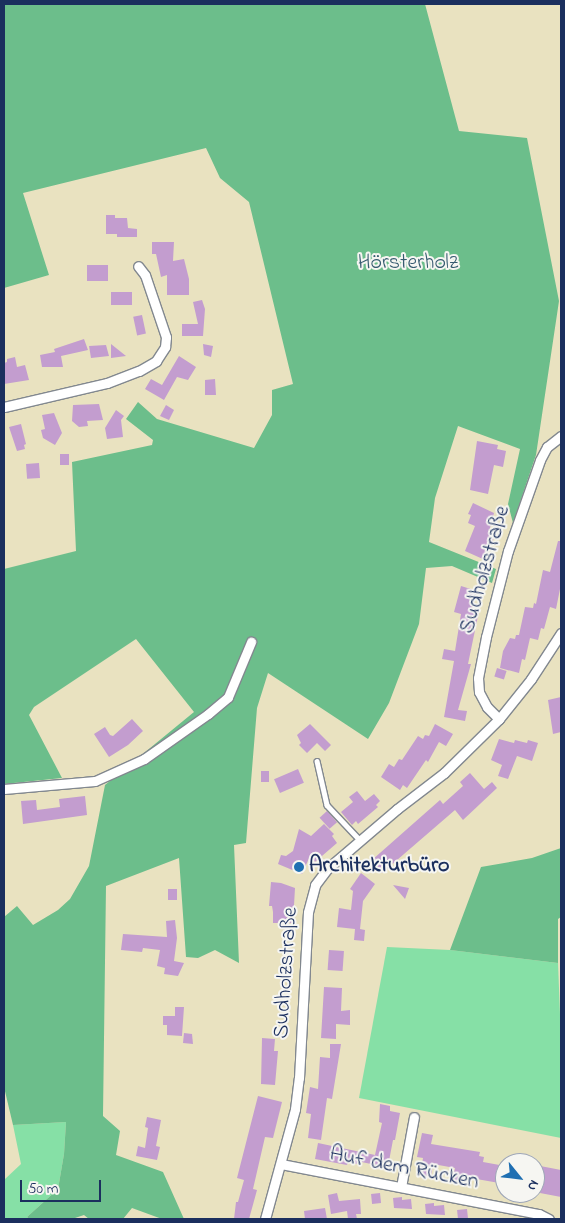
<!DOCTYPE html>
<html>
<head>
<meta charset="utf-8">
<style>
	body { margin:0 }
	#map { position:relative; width:565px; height:1223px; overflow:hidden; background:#e9e2c0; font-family:"Indie Flower",sans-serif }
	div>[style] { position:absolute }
	.green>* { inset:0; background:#86e0a6 }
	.forest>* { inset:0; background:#6cbe8b }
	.building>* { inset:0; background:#c39dcf; transform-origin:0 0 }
	.roads { filter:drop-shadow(1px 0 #82888f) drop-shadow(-1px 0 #82888f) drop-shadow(0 1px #82888f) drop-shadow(0 -1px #82888f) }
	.service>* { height:4.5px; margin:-2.25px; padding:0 2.25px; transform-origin:2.25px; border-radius:2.25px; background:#fff }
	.minor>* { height:9px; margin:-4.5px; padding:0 4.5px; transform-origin:4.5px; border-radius:4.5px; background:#fff }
	.dots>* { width:14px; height:14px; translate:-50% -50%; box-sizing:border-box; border:2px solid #f6f6f2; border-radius:50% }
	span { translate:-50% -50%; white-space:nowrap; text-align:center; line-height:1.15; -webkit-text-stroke:4px #f6f6f2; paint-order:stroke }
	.park-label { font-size:22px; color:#365b70 }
	.street-label { font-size:22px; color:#1b2f5e }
	.poi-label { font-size:22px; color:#1b2f5e; font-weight:700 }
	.left { translate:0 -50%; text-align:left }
	.frame { position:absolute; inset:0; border:5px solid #1b2f5e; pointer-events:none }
	.north { position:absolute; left:495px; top:1153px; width:50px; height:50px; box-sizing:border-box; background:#f6f6f2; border:1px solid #9ea6b7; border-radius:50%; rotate:119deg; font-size:14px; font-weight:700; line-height:20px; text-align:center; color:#1b2f5e }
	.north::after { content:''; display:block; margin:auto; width:18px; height:22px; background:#1f6fb2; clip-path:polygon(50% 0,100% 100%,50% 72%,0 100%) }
	.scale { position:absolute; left:20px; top:1180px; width:81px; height:22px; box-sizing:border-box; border:2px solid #1b2f5e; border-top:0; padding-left:6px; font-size:15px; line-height:18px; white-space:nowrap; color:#1b2f5e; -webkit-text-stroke:4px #f6f6f2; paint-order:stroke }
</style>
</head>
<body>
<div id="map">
	<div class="green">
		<i style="clip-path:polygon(387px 947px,450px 950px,558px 963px,561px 1040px,561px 1138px,359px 1098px)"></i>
		<i style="clip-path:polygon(66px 1122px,64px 1154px,58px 1189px,27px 1217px,29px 1219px,4px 1219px,4px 1180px,21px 1164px,13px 1125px)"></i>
	</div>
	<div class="forest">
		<i style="clip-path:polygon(4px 4px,425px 4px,459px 131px,527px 138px,559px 301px,536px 455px,513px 523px,508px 504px,520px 449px,458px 426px,435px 498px,429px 542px,496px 569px,492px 583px,452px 566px,426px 568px,419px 624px,389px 703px,368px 739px,268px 673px,257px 708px,246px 843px,234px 845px,239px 963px,215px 950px,198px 958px,186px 957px,179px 858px,106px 886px,103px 1116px,120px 1131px,116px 1155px,163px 1172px,184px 1219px,162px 1219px,132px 1208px,123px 1219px,89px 1219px,84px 1215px,72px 1219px,29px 1219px,27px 1217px,58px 1189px,64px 1154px,66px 1122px,13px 1125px,4px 1087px,4px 917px,17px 906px,33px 925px,58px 910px,70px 899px,89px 866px,105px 785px,194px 712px,136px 639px,34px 707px,29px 715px,62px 778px,4px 784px,4px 569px,76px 551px,72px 462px,152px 445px,153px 440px,126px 419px,138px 402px,157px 419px,254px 448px,272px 415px,272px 390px,293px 384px,249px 202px,220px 178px,206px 148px,23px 193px,49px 275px,4px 288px)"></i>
		<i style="clip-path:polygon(561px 848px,561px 917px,558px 919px,558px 963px,450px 950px,481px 867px,532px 858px)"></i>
	</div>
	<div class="building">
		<i style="clip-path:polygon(106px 215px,115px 215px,115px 218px,127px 218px,128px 228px,137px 229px,137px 237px,117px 237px,117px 234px,106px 234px)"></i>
		<i style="clip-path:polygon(152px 242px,174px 242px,173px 261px,184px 259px,189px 279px,189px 295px,167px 295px,167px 275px,161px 277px,156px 254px,152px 254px)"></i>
		<i style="left:87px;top:265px;width:21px;height:16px"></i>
		<i style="left:111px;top:292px;width:21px;height:13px"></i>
		<i style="clip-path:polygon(202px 300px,205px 309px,203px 336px,182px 336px,182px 324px,198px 324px,193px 302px)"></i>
		<i style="left:142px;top:315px;width:19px;height:9px;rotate:78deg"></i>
		<i style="clip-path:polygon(84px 339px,88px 350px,61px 356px,63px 367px,42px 367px,40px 355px,55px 352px,54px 349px)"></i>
		<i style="clip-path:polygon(111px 344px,126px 356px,111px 358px)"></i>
		<i style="clip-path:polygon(203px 344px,213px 346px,211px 357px,204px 355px)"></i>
		<i style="clip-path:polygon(106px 345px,109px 356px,91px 358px,89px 346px)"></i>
		<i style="clip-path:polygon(179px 356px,196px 367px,188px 380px,177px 377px,164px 400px,145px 389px,151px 379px,162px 385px)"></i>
		<i style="clip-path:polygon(15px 357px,17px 367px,25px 365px,29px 380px,4px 384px,4px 363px,7px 362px,7px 359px)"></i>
		<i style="clip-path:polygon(215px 379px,216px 395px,205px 395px,205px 380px)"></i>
		<i style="clip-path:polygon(99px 404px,103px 420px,87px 421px,88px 426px,79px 427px,72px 421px,73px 405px)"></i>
		<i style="clip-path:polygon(166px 405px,174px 410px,169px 420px,160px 416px)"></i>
		<i style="clip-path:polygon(116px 410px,124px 416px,121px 420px,123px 437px,107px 439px,105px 428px)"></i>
		<i style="clip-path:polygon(54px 413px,62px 433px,55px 445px,43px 438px,41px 430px,45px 429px,42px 415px)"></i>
		<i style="clip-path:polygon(21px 424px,26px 444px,24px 445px,25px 449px,17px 451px,9px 427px)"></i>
		<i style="clip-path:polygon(477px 441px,498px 445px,497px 449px,506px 451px,503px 467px,494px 465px,488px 494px,470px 490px)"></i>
		<i style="left:60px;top:454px;width:9px;height:11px"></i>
		<i style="left:39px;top:463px;width:15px;height:13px;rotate:86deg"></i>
		<i style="clip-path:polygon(473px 503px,494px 513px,489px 532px,495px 535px,485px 560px,465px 551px,475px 526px,468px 523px,471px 515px,468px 514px)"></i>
		<i style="clip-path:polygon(558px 541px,561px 541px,561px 584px,556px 609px,550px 607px,544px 629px,541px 628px,538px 640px,530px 638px,525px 660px,522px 659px,519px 673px,500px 668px,503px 651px,510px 638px,515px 639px,516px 635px,519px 635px,525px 607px,533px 608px,534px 603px,536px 604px,543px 570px,550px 572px)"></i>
		<i style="clip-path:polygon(461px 586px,477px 591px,472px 609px,479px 611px,468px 664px,471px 664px,458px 710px,467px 711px,465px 721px,444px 717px,454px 661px,442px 659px,444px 649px,455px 651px,461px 614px,454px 612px)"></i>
		<i style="left:497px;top:668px;width:10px;height:9px;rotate:17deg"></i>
		<i style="clip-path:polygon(561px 697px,561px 732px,553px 734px,548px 700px)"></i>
		<i style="clip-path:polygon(132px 719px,143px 731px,128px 745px,109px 757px,94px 734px,105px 727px,110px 735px,113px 736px)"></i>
		<i style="clip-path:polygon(310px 724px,331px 745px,325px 751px,317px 743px,307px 753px,299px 745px,301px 743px,297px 735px)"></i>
		<i style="clip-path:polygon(435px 724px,453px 734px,446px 746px,439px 742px,428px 762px,426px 760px,407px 788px,403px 785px,400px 790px,381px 777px,389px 764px,394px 767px,399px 759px,402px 760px,418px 736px,423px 739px,425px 735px,429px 736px)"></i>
		<i style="clip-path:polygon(499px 739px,514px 743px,515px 740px,527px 743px,528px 740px,538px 743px,532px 761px,517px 756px,508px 779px,498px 776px,502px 765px,491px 760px)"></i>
		<i style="left:298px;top:769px;width:15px;height:26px;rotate:67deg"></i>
		<i style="left:261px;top:771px;width:8px;height:11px"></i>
		<i style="clip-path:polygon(470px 773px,484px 789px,492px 782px,497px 788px,463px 820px,455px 810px,382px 873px,372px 860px,440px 800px,443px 804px,463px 786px,460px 782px)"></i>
		<i style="clip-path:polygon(357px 791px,365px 801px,374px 794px,380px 801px,376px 805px,378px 807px,358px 824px,356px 821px,352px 825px,341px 812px,353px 802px,349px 797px)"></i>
		<i style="clip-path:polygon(85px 796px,87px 815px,23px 824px,21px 801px,36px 800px,37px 810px,60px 807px,59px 799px)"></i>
		<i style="left:327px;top:811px;width:15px;height:10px;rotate:48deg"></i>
		<i style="clip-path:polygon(324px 824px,334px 834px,332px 836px,337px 843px,315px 862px,310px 856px,302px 874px,278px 864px,281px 855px,286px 856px,293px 851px,299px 829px,311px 836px)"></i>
		<i style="clip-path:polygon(361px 873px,375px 884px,363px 901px,360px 929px,365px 930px,364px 941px,354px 940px,355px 929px,337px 927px,339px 908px,351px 910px,353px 891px,350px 889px)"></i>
		<i style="clip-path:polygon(271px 882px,281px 883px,295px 888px,293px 923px,273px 923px,273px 912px,272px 906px,269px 906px)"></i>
		<i style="clip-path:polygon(393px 885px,409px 888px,405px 899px)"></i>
		<i style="left:168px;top:889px;width:9px;height:11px"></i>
		<i style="clip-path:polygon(175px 920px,177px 938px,174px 961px,184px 963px,178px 976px,164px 974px,165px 968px,157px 966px,160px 950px,143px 948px,142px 952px,121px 950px,123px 934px,167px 937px,166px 921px)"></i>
		<i style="left:329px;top:950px;width:15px;height:20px;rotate:4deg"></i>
		<i style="clip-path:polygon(324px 987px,342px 988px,341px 1011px,350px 1010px,350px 1025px,336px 1024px,336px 1039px,321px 1038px)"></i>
		<i style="clip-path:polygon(175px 1007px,184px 1007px,182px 1036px,167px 1035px,167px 1025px,163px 1025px,163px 1016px,175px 1016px)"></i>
		<i style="clip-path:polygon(184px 1033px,192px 1034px,193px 1044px,183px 1043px)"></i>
		<i style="clip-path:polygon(262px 1038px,275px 1039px,274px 1051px,278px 1051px,275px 1085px,261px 1084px)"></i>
		<i style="clip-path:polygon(330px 1044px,341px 1044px,332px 1099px,327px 1098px,321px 1140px,308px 1138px,311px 1114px,306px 1113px,310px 1087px,318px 1089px,320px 1057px,330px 1058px)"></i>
		<i style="clip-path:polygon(258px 1096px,282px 1102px,273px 1138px,265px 1137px,253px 1189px,257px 1190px,249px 1219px,234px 1219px,236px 1202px,238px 1202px,244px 1180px,237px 1178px)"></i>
		<i style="clip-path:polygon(380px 1104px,390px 1106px,390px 1111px,400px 1113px,395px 1140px,393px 1140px,389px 1161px,386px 1161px,385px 1167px,357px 1161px,357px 1164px,348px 1162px,347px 1165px,315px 1159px,318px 1143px,375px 1155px,382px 1123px,379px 1122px)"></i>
		<i style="clip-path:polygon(147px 1117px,161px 1120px,156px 1146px,160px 1147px,157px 1160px,136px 1156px,138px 1146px,145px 1148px,148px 1128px,145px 1127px)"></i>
		<i style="clip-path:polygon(422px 1133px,433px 1135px,431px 1144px,480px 1152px,479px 1156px,484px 1157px,483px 1162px,505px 1166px,505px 1184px,465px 1177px,464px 1182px,452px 1180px,455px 1168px,433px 1164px,431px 1177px,420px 1175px,423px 1158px,417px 1157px)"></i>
		<i style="clip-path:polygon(535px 1165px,561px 1170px,561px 1197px,540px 1193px,542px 1184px,535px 1183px)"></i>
		<i style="clip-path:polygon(337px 1193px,339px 1201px,360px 1199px,361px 1214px,356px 1214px,357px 1219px,348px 1219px,347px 1211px,331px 1214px,328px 1195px)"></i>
		<i style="left:380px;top:1193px;width:10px;height:9px;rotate:84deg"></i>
		<i style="clip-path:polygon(402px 1197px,402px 1200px,411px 1199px,412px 1209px,394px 1208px,393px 1198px)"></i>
		<i style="clip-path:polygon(434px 1203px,434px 1206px,444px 1205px,445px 1215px,426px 1214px,425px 1204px)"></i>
		<i style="clip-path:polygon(325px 1208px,327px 1219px,305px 1219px,304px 1211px)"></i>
		<i style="left:467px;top:1209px;width:10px;height:10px;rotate:84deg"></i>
	</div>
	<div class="roads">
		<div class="service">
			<i style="left:317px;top:761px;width:45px;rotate:77.2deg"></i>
			<i style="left:327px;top:805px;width:48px;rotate:46.7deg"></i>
		</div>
		<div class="minor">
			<i style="left:4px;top:407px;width:106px;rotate:-13.1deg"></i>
			<i style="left:107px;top:383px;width:34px;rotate:-21deg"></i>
			<i style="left:139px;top:371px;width:20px;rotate:-30deg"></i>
			<i style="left:156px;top:361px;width:17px;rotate:-57deg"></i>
			<i style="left:165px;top:347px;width:10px;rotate:-84deg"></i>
			<i style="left:166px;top:337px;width:65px;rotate:-108.7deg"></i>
			<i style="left:145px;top:275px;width:11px;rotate:-128deg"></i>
			<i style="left:499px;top:719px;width:17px;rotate:-135deg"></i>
			<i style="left:487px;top:707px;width:17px;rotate:-118deg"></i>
			<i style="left:479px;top:692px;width:14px;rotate:-94deg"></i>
			<i style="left:478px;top:678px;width:42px;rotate:-79deg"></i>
			<i style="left:486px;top:637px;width:89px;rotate:-75.7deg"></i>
			<i style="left:508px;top:551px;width:96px;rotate:-70.6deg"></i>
			<i style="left:540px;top:460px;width:15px;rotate:-62deg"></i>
			<i style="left:547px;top:447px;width:18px;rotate:-38deg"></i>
			<i style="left:4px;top:789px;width:91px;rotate:-5deg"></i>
			<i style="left:95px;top:781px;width:54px;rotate:-24.2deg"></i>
			<i style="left:144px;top:759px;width:78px;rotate:-35.1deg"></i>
			<i style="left:208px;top:714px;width:26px;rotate:-40deg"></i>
			<i style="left:228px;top:697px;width:60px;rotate:-67.3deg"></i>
			<i style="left:281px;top:1164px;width:263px;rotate:11deg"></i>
			<i style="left:539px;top:1214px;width:11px;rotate:27deg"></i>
			<i style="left:401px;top:1187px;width:71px;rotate:-79.5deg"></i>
			<i style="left:265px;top:1219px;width:114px;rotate:-74.7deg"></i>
			<i style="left:295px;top:1109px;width:31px;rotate:-83deg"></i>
			<i style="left:299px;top:1078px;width:166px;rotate:-86.9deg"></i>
			<i style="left:308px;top:912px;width:28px;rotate:-75deg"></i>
			<i style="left:315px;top:885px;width:21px;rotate:-53deg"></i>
			<i style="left:328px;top:868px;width:91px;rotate:-40.5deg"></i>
			<i style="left:397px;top:809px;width:59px;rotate:-37.5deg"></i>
			<i style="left:444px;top:773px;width:77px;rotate:-44.5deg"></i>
			<i style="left:499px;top:719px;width:51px;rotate:-51.3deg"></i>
			<i style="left:531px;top:679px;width:55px;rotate:-56.9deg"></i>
		</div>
	</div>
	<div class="dots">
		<i style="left:299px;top:867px;background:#1f6fb2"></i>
	</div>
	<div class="park-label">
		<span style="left:408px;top:264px">Hörsterholz</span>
	</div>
	<div class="street-label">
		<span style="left:486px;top:570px;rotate:-74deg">Sudholzstraße</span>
		<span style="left:287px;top:973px;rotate:-86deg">Sudholzstraße</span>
		<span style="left:404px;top:1169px;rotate:11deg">Auf dem Rücken</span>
	</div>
	<div class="poi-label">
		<span class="left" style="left:309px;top:867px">Architekturbüro</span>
	</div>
	<div class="frame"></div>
	<div class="north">N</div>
	<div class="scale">50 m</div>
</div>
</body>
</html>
